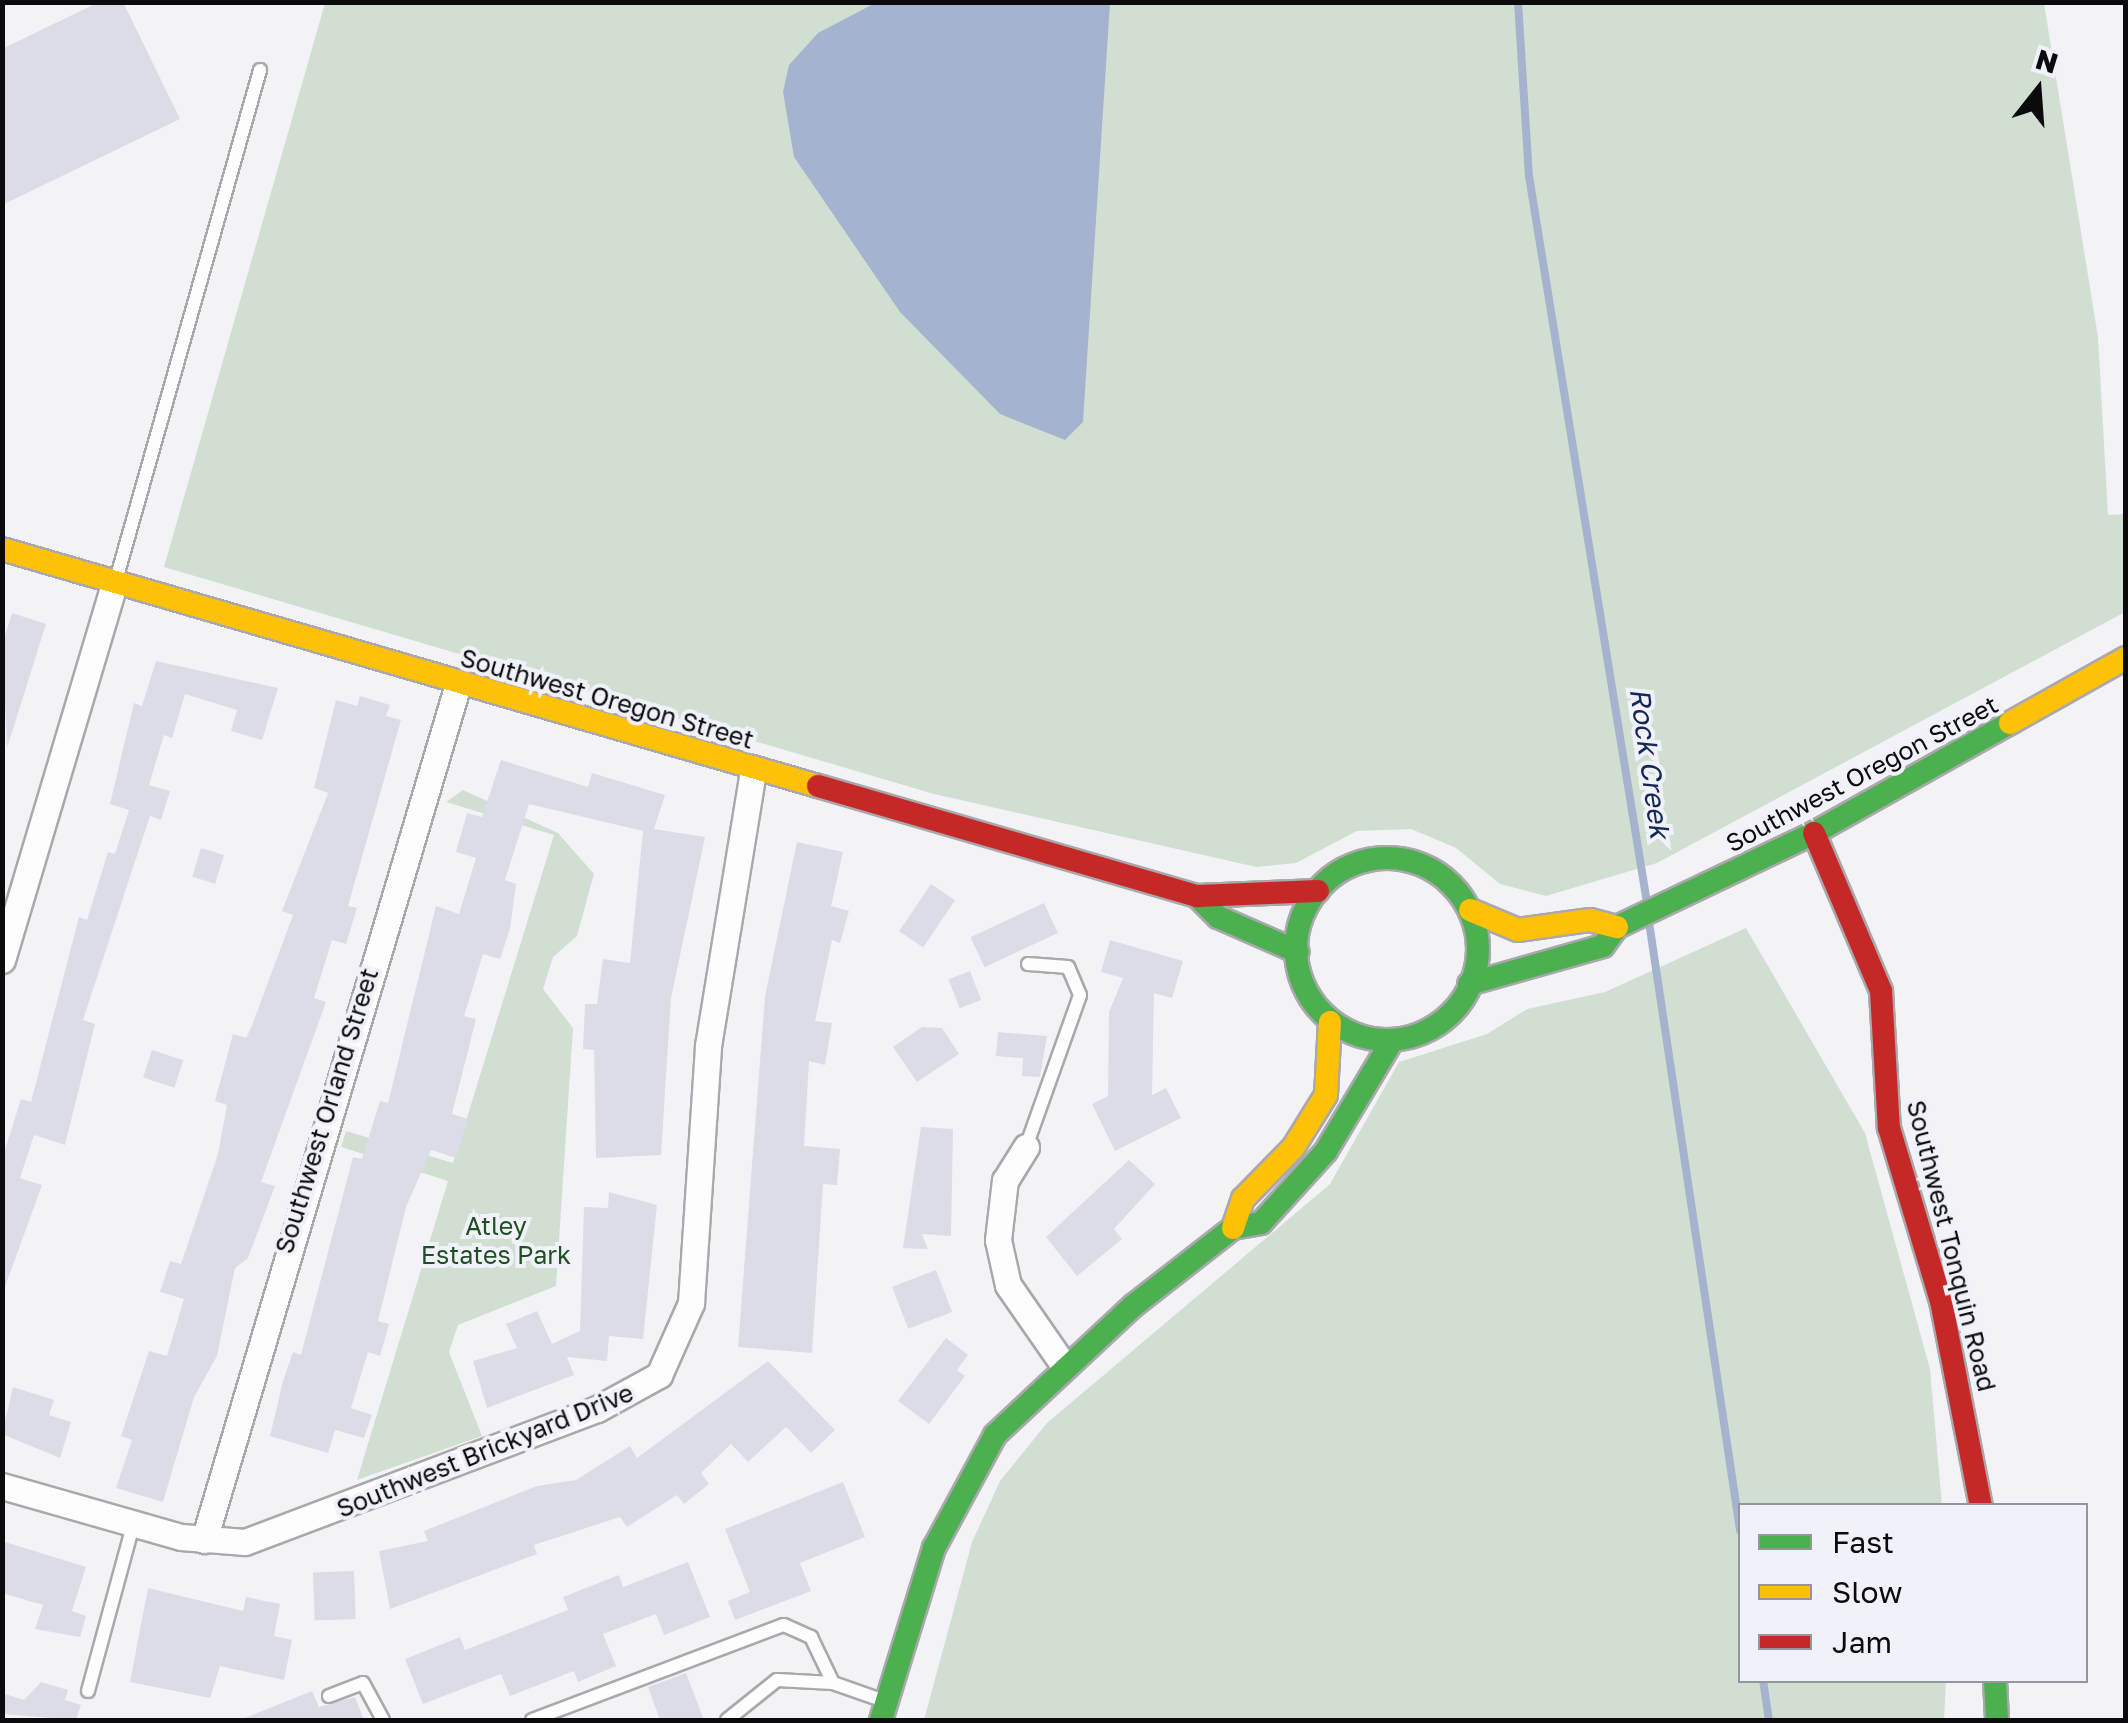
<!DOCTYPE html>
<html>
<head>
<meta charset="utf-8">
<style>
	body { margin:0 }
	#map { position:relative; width:2128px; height:1723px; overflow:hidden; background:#f3f3f7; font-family:"Golos Text",sans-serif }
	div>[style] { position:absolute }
	.green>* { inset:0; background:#d1dfd3 }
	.water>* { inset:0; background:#a6b3ce }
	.stream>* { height:8px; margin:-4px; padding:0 4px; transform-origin:4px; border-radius:4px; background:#a6b3ce }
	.building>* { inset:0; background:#dbdce6; transform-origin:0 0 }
	.roads { filter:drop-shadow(2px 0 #a9a9ac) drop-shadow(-2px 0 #a9a9ac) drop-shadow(0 2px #a9a9ac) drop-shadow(0 -2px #a9a9ac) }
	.lane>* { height:12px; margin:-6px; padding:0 6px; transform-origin:6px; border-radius:6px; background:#fdfdfe }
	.street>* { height:25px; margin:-12.5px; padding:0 12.5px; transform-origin:12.5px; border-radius:12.5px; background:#fdfdfe }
	.fast>* { height:22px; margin:-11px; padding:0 11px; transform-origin:11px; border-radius:11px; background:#4caf50 }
	.fast>.ring { margin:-11px; padding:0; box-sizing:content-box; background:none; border:22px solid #4caf50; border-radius:50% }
	.slow>* { height:22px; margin:-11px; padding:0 11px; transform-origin:11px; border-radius:11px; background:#ffc107 }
	.jam>* { height:22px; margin:-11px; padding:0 11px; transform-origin:11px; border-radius:11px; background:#c62828 }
	span { translate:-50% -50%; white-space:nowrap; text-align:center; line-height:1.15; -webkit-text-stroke:8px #f1f2f9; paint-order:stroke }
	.street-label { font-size:25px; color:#0b0b0d }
	.park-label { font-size:25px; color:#1f4f23 }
	.water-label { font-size:28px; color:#142857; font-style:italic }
	.frame { position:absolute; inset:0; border:5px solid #0b0b0d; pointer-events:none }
	.legend { position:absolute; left:1738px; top:1503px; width:350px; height:180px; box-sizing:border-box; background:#f1f2f9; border:2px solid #95969b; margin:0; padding:12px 18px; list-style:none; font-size:30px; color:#0b0b0d }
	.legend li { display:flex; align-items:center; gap:20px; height:50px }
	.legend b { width:50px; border:2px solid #95969b }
	.north { position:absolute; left:1988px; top:40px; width:100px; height:100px; -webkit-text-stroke:8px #f1f2f9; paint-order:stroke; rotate:17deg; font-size:28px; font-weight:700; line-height:40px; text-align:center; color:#0b0b0d }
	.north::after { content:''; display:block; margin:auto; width:35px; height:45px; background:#0b0b0d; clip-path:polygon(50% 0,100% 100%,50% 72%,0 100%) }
</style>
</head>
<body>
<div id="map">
	<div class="green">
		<i style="clip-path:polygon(325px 3px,2044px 3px,2098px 337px,2108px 515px,2125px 514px,2125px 612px,1657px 863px,1546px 896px,1500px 884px,1456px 848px,1411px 829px,1357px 831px,1296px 863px,1256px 867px,934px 794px,164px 567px)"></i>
		<i style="clip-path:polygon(463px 790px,558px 833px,594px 874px,577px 936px,553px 957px,543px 989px,573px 1028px,556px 1286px,458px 1325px,449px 1352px,482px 1436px,357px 1480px,448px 1181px,341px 1147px,346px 1131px,453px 1163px,554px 835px,446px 802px)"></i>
		<i style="clip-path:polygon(1746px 928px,1865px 1133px,1930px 1369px,1942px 1505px,1740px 1506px,1740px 1680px,1946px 1681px,1944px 1720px,924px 1720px,972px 1542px,1000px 1481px,1047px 1423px,1330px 1184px,1399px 1062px,1487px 1034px,1527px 1009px,1605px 992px)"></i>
	</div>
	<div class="water">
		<i style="clip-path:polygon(877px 2px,1110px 3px,1083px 422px,1065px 440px,1000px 414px,900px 312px,794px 157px,783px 92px,789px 65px,818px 33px)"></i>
	</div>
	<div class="stream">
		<i style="left:1518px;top:2px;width:174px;rotate:86.4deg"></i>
		<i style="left:1529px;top:176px;width:737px;rotate:80.78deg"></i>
		<i style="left:1649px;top:922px;width:615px;rotate:81.49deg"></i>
		<i style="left:1763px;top:1680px;width:40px;rotate:81.5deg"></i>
	</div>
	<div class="building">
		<i style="clip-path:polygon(99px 2px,123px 2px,180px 119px,2px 205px,2px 49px)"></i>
		<i style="clip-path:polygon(12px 613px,46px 624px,7px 748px,2px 645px)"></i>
		<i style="clip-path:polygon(156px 661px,278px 688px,262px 740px,231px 731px,237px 710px,185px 694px,172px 738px,164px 735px,149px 785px,170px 791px,161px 820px,150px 816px,83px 1020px,95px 1024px,65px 1145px,34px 1135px,20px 1178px,42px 1185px,2px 1295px,2px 1159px,21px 1099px,31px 1102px,79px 917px,87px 920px,108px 852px,115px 854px,129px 810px,110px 804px,134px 703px,142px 706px)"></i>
		<i style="clip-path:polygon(360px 696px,390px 705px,386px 716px,401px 720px,348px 906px,357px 908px,346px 944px,332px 940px,314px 998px,326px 1002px,261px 1182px,275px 1186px,248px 1258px,235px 1268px,217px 1356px,194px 1397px,163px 1502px,116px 1488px,132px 1440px,121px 1436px,149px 1351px,167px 1356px,184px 1299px,160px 1292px,170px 1261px,181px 1264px,218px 1154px,227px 1105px,215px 1101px,233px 1034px,246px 1038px,251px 1028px,293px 915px,282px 911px,328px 793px,314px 788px,336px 700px,357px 706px)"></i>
		<i style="clip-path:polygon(501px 760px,588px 787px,592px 773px,665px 795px,654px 829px,705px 837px,671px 998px,661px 1155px,596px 1158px,594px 1050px,583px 1049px,585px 1004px,597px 1004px,603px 959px,630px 963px,643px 831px,529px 804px,505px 880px,516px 884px,510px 929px,500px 959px,483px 954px,464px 1016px,476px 1019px,452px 1114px,468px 1119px,456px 1158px,431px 1150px,406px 1207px,378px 1321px,389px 1324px,380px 1356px,368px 1352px,351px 1408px,372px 1415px,364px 1438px,335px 1430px,328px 1453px,270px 1436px,283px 1381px,293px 1352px,301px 1355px,353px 1157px,362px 1159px,380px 1101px,388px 1103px,436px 906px,459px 914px,476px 858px,456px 852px,467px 813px,482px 817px)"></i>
		<i style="clip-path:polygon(797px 842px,843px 852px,831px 906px,849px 911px,840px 943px,832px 940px,815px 1021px,832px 1023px,825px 1065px,809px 1061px,804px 1146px,840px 1149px,837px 1185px,823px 1184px,812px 1353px,738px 1347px,765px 996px)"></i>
		<i style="left:201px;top:848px;width:24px;height:30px;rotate:17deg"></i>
		<i style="left:931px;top:884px;width:29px;height:57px;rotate:34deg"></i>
		<i style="left:1044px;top:903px;width:33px;height:81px;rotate:65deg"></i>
		<i style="clip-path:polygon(1110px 940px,1183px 961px,1172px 998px,1154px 993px,1152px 1095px,1166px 1088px,1181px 1118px,1115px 1151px,1092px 1104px,1108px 1096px,1109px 1012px,1123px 978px,1101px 972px)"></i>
		<i style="left:970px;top:971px;width:31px;height:23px;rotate:69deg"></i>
		<i style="clip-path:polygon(922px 1027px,942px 1028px,959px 1054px,917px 1082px,893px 1047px)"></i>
		<i style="clip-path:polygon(998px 1032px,1047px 1036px,1040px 1077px,1022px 1076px,1023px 1058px,996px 1056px)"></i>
		<i style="left:152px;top:1050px;width:33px;height:29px;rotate:18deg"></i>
		<i style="clip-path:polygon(921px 1127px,953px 1129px,951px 1236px,922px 1234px,928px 1249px,903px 1248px)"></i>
		<i style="clip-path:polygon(1129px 1160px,1155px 1184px,1114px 1229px,1122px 1239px,1077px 1276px,1046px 1237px)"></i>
		<i style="clip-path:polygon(609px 1192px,657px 1205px,643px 1339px,609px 1336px,607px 1361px,567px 1357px,574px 1375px,487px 1408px,473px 1361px,517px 1348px,506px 1324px,537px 1311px,552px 1344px,580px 1331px,584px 1207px,608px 1208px)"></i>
		<i style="left:936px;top:1270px;width:45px;height:47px;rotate:69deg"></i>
		<i style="clip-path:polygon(946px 1338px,968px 1355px,957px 1370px,965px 1376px,929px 1424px,898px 1401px)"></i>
		<i style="clip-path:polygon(768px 1361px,835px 1430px,811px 1453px,786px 1427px,748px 1462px,731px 1444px,701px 1473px,709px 1484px,684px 1504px,677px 1495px,627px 1527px,620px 1517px,534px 1545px,537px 1554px,390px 1609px,379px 1551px,428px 1541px,424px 1531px,537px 1486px,576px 1480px,630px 1446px,637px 1458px)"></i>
		<i style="clip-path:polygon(13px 1387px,54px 1400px,49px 1415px,71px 1422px,60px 1458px,2px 1434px)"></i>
		<i style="clip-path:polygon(843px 1482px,865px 1537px,800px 1563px,811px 1591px,735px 1620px,728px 1601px,750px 1592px,725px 1529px)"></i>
		<i style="clip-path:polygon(2px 1541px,86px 1567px,72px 1611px,86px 1616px,80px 1637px,35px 1629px,43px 1605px,2px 1593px)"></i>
		<i style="clip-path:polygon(688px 1562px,710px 1617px,664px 1635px,656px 1614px,603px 1634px,616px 1666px,578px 1682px,574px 1671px,510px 1696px,501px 1674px,423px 1704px,405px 1659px,460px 1637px,465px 1650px,568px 1610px,563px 1597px,619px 1575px,623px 1587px)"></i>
		<i style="left:354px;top:1571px;width:48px;height:41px;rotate:88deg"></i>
		<i style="clip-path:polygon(148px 1588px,243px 1611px,246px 1597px,280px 1604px,274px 1636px,292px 1640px,284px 1680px,220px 1666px,210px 1698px,130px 1682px)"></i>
		<i style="clip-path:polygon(686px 1673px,704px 1720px,660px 1720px,648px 1687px)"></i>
		<i style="clip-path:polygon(41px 1682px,68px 1690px,65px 1700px,81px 1705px,76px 1720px,2px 1714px,2px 1693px,24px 1700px)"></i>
		<i style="clip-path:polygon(312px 1691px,319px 1707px,355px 1697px,364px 1720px,240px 1720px)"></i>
	</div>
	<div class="roads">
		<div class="lane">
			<i style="left:116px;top:580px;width:530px;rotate:-74.23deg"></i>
			<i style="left:1026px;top:1147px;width:161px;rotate:-70.4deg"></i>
			<i style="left:1080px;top:995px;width:30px;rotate:-113deg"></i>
			<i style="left:1068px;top:967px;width:40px;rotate:-175.7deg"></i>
			<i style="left:88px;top:1691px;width:172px;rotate:-74.8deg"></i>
			<i style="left:329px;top:1696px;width:36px;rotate:-21deg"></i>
			<i style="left:363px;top:1683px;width:42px;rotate:61.6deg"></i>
			<i style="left:532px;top:1720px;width:269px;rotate:-20.7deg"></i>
			<i style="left:784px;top:1625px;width:30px;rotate:24deg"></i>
			<i style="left:811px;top:1637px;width:51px;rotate:64.4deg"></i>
			<i style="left:833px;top:1683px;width:54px;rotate:19.4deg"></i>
			<i style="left:727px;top:1720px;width:64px;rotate:-38.7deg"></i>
			<i style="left:777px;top:1680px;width:56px;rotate:3.1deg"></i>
		</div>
		<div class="street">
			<i style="left:2px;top:960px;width:395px;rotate:-73.4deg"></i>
			<i style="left:1026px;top:1147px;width:39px;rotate:122deg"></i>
			<i style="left:1005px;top:1180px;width:60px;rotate:96.7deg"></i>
			<i style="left:998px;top:1240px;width:46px;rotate:77.5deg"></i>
			<i style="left:1008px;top:1285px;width:96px;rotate:55.2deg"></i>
			<i style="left:2px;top:1486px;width:186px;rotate:15.9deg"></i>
			<i style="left:181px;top:1537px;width:64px;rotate:4.5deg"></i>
			<i style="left:245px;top:1542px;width:376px;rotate:-20.7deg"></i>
			<i style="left:597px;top:1409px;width:71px;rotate:-28.7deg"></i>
			<i style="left:659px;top:1375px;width:79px;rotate:-66deg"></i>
			<i style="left:691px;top:1303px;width:258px;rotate:-86.2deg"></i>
			<i style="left:708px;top:1046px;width:279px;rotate:-80.7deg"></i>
			<i style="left:204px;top:1540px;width:893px;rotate:-73.47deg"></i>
		</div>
		<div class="fast">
			<i class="ring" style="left:1296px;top:858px;width:160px;height:160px"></i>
			<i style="left:1197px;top:896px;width:30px;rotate:45deg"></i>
			<i style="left:1218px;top:917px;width:87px;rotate:23.6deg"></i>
			<i style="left:1469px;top:984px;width:139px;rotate:-15.8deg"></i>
			<i style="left:1603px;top:946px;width:24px;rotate:-54deg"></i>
			<i style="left:1617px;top:927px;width:218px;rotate:-25.5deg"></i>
			<i style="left:1814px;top:833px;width:225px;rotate:-29.3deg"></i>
			<i style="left:1995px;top:1680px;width:40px;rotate:87.1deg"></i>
			<i style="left:881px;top:1720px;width:180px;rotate:-72.9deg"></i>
			<i style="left:934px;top:1548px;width:128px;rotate:-61.6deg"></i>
			<i style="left:995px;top:1435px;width:189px;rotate:-43.1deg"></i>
			<i style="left:1133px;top:1306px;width:127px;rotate:-38deg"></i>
			<i style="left:1233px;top:1228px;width:28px;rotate:-10deg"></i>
			<i style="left:1261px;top:1223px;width:97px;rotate:-47.9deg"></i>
			<i style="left:1326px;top:1151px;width:125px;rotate:-59.1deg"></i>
		</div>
		<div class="slow">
			<i style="left:2px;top:549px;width:850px;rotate:16.2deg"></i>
			<i style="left:2010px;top:723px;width:133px;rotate:-29.3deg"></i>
			<i style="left:1470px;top:910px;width:52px;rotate:22.6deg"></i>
			<i style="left:1518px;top:930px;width:73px;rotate:-7.9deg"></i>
			<i style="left:1590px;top:920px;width:28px;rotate:15deg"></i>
			<i style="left:1233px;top:1228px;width:31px;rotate:-71deg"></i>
			<i style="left:1243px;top:1199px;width:71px;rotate:-45.6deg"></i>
			<i style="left:1293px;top:1148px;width:62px;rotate:-58.1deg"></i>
			<i style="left:1326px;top:1095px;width:73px;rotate:-86.9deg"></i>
		</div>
		<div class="jam">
			<i style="left:818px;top:786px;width:395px;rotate:16.2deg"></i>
			<i style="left:1197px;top:896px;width:121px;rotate:-2.4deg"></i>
			<i style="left:1814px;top:833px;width:172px;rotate:67deg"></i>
			<i style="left:1881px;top:991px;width:137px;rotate:86.7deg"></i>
			<i style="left:1889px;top:1128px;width:181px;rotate:73.3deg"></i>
			<i style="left:1941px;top:1301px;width:209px;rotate:79deg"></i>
		</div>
	</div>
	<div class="street-label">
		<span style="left:607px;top:699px;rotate:16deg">Southwest Oregon Street</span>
		<span style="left:1862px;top:774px;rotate:-28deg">Southwest Oregon Street</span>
		<span style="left:327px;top:1111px;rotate:-73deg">Southwest Orland Street</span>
		<span style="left:1951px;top:1246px;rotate:76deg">Southwest Tonquin Road</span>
		<span style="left:485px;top:1451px;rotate:-22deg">Southwest Brickyard Drive</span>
	</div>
	<div class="park-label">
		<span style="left:496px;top:1241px">Atley<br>Estates Park</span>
	</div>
	<div class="water-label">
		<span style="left:1650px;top:763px;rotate:82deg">Rock Creek</span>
	</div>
	<div class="frame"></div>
	<ul class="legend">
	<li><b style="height:12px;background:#4caf50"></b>Fast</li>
	<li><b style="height:12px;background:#ffc107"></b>Slow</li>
	<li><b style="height:12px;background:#c62828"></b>Jam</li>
	</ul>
	<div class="north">N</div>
</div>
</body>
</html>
